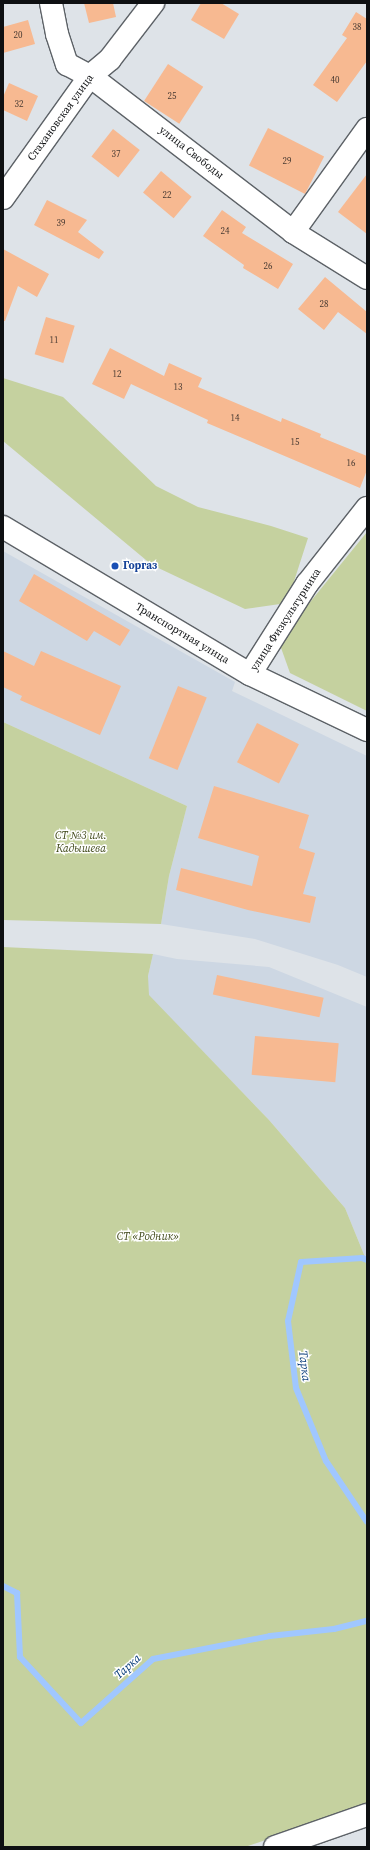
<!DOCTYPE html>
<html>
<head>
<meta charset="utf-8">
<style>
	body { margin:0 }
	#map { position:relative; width:370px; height:1850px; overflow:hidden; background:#dee3e8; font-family:"Source Serif 4",serif }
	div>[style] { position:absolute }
	.built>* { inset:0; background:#cdd7e3 }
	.green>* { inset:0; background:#c5d19f }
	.stream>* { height:6px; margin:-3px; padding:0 3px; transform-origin:3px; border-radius:3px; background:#a0c7ff }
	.building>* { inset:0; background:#f7b991; transform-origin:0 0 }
	.roads { filter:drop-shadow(1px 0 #5d6267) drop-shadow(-1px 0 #5d6267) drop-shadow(0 1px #5d6267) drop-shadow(0 -1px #5d6267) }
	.minor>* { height:22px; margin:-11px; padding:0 11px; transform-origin:11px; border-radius:11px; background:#fff }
	.dots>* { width:11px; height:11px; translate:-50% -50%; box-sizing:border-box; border:2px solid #fff; border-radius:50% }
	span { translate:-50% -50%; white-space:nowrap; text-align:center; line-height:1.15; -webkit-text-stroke:3px #fff; paint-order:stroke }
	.number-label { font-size:9px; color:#483a32 }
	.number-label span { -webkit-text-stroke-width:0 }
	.street-label { font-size:11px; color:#0e1012 }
	.transit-label { font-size:11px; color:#164399; font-weight:700 }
	.left { translate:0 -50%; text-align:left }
	.park-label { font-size:11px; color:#3f4818; font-style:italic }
	.water-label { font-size:12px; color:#033877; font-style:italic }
	.frame { position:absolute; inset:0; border:4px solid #0e1012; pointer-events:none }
</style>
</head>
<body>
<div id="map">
	<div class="built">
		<i style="clip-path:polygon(3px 551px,235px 682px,232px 691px,367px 756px,367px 977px,338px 965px,255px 939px,161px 924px,169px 876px,187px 806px,3px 722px)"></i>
		<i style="clip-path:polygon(153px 954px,177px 959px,269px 967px,367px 1007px,367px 1262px,345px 1208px,269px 1120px,148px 995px,148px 976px)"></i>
	</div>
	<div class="green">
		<i style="clip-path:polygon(3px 378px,63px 397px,156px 486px,198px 507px,271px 526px,308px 538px,287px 603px,245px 609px,152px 565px,3px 441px)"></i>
		<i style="clip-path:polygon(367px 532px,367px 711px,290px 673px,280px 645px,302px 612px)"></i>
		<i style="clip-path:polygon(3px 722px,187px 806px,169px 876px,161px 924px,3px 920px)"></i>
		<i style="clip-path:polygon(3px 947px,153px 954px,148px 976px,149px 995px,269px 1120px,345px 1208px,367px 1262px,367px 1805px,245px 1847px,3px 1847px)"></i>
	</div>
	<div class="stream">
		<i style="left:367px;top:1260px;width:5px;rotate:-158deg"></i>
		<i style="left:362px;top:1258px;width:61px;rotate:176.2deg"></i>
		<i style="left:301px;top:1262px;width:60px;rotate:102.4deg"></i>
		<i style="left:288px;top:1321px;width:67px;rotate:83.2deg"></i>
		<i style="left:296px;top:1388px;width:79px;rotate:67.7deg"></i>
		<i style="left:326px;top:1461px;width:73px;rotate:56.1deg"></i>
		<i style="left:3px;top:1586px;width:16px;rotate:27deg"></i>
		<i style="left:17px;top:1593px;width:64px;rotate:87.3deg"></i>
		<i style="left:20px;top:1657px;width:90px;rotate:47.3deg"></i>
		<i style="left:81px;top:1723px;width:96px;rotate:-41.6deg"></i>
		<i style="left:153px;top:1659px;width:119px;rotate:-11.1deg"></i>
		<i style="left:270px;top:1636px;width:64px;rotate:-6.2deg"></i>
		<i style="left:334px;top:1629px;width:34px;rotate:-14deg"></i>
	</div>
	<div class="building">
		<i style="clip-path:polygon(84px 3px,113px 3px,116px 17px,89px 23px)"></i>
		<i style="clip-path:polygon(201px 3px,221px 3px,239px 14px,224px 39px,191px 20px)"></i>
		<i style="clip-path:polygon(356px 12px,367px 19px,367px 61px,337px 102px,313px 85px,347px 38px,342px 35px)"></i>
		<i style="clip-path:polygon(28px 20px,35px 44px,3px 53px,3px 27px)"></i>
		<i style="left:168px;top:64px;width:42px;height:44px;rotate:33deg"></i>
		<i style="clip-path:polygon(9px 83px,38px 96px,27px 121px,3px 110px,3px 97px)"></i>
		<i style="left:268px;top:128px;width:63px;height:42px;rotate:27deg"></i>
		<i style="left:113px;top:129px;width:34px;height:35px;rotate:38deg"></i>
		<i style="left:161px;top:171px;width:40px;height:28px;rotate:40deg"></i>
		<i style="clip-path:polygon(367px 174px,367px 234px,338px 212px)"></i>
		<i style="clip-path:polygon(47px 200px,87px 220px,78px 232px,104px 252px,99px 259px,34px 225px)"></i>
		<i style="clip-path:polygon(222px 210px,246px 227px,242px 233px,293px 264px,278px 289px,243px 268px,244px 265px,203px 236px)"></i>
		<i style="clip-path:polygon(3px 249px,49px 274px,37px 297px,18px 286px,5px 321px,3px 321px)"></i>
		<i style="clip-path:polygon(325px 277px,367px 312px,367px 334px,338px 312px,324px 330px,298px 309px)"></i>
		<i style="left:46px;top:317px;width:30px;height:39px;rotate:17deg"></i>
		<i style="clip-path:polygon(110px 348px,164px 376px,169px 363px,202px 378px,198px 387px,281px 422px,282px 418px,321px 434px,320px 437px,367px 456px,367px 470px,360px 488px,207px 423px,208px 420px,131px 384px,124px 399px,92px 384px)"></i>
		<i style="clip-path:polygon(34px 574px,130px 630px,120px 646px,94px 631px,87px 641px,19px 601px)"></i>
		<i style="clip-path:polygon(3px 651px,34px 666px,41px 651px,121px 686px,100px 735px,20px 700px,22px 696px,3px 687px)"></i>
		<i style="left:178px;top:686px;width:31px;height:78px;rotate:22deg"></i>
		<i style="left:257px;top:723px;width:47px;height:44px;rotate:27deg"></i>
		<i style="clip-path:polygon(214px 786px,309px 815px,299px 848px,315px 853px,303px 894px,316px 897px,310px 923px,248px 910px,176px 890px,181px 868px,252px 886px,259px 856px,198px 838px)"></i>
		<i style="left:217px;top:975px;width:109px;height:20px;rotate:12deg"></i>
		<i style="left:255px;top:1036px;width:84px;height:39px;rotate:5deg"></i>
	</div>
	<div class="roads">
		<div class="minor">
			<i style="left:51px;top:3px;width:32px;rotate:79deg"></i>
			<i style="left:57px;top:34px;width:32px;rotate:72deg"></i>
			<i style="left:67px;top:64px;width:26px;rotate:28deg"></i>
			<i style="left:90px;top:76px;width:256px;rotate:37.5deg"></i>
			<i style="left:293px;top:232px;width:87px;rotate:31.9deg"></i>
			<i style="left:3px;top:198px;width:150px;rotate:-54.5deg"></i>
			<i style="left:90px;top:76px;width:26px;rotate:-40deg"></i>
			<i style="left:110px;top:59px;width:71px;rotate:-52.5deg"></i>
			<i style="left:293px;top:232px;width:127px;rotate:-54.3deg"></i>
			<i style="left:3px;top:527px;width:287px;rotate:30.8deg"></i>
			<i style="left:250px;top:674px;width:130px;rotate:25.6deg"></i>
			<i style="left:250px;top:674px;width:107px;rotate:-57.7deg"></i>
			<i style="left:307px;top:584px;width:97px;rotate:-51.7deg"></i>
			<i style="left:275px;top:1847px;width:97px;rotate:-19.2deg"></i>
		</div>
	</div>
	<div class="dots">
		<i style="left:115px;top:566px;background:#1a4fb4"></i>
	</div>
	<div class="number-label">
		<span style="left:357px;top:27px">38</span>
		<span style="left:18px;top:35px">20</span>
		<span style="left:335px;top:80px">40</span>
		<span style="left:172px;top:96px">25</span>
		<span style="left:19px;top:104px">32</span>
		<span style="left:116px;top:154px">37</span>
		<span style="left:287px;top:161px">29</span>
		<span style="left:167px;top:195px">22</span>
		<span style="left:61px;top:223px">39</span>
		<span style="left:225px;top:231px">24</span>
		<span style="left:268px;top:266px">26</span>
		<span style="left:324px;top:304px">28</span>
		<span style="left:54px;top:340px">11</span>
		<span style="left:117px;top:374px">12</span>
		<span style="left:178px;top:387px">13</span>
		<span style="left:235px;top:418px">14</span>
		<span style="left:295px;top:442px">15</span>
		<span style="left:351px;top:463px">16</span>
	</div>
	<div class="street-label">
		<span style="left:61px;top:118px;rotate:-54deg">Стахановская улица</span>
		<span style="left:191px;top:153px;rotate:38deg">улица Свободы</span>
		<span style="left:286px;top:620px;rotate:-57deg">улица Физкультурника</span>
		<span style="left:182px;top:634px;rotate:31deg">Транспортная улица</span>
	</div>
	<div class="transit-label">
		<span class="left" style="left:123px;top:566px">Горгаз</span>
	</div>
	<div class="park-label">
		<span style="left:81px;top:843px">СТ №3 им.<br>Кадышева</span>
		<span style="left:148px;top:1237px">СТ «Родник»</span>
	</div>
	<div class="water-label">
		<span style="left:304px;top:1366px;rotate:83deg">Тарка</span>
		<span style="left:128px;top:1667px;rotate:-42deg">Тарка</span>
	</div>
	<div class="frame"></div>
</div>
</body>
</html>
